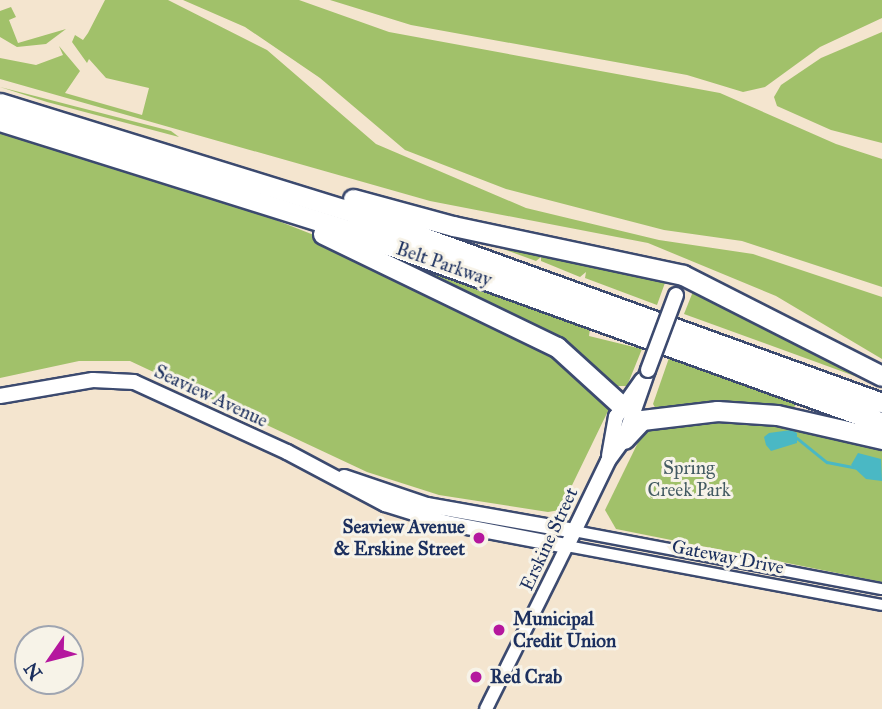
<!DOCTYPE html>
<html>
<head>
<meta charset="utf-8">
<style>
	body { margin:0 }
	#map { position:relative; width:882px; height:709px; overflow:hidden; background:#f4e5cf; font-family:"IM FELL Great Primer",serif }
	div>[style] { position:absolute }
	.green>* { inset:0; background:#a1c16a }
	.water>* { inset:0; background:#4ab8c4 }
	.stream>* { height:2.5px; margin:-1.25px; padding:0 1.25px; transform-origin:1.25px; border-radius:1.25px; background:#4ab8c4 }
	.roads { filter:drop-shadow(2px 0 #3c4a6f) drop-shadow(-2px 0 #3c4a6f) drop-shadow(0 2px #3c4a6f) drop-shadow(0 -2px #3c4a6f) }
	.minor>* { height:10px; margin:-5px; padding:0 5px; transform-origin:5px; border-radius:5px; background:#fff }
	.tertiary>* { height:12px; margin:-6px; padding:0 6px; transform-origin:6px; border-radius:6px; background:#fff }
	.secondary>* { height:14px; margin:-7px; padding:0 7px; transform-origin:7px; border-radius:7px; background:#fff }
	.motorway>* { height:19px; margin:-9.5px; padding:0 9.5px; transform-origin:9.5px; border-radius:9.5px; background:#fff }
	.bridges { filter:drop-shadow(2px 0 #3c4a6f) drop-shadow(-2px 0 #3c4a6f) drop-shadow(0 2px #3c4a6f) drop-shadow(0 -2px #3c4a6f) }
	.secondary-bridge>* { height:14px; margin:-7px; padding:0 7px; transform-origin:7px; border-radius:7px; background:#fff }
	.dots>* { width:19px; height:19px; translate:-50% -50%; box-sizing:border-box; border:4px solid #f7f3e8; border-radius:50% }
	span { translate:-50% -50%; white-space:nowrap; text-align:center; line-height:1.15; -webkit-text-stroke:6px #f7f3e8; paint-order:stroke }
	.street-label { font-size:19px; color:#1b2f5e }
	.park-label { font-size:19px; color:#435b62 }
	.poi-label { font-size:19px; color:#1b2f5e; font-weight:700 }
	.right { translate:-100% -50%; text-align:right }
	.left { translate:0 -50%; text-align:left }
	.north { position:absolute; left:14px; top:625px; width:70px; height:70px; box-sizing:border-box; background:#f7f3e8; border:2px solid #9fa5b1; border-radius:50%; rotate:235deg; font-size:19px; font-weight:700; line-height:28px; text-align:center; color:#1b2f5e }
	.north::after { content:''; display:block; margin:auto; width:24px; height:32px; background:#b5179e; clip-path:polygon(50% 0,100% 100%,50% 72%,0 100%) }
</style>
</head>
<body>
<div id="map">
	<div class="green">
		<i style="clip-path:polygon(105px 0,168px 0,267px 50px,376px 144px,526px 208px,659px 240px,753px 254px,882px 297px,882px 359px,776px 296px,648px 243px,430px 201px,0 79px,0 58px,36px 65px,63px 55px,59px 46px,80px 71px,65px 93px,142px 115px,149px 88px,106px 78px,89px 59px,87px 63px,72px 42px,75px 35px,83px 40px,88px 33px)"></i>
		<i style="clip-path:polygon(183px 0,299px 0,389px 32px,720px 93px,836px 144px,882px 159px,882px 287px,742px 241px,664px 230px,506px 189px,405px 150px,320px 78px,245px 27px)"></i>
		<i style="clip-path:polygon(330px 0,882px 0,882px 18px,820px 47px,765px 87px,743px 92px,687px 75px,411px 25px)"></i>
		<i style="clip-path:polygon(11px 7px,16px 17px,9px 20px,18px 43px,66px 29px,46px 44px,17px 47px,0 37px,0 11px)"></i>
		<i style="clip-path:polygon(882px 32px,882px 143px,831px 130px,777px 106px,774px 97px,781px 85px,821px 58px)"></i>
		<i style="clip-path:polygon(0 87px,171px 131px,179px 137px,47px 102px)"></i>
		<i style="clip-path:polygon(0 128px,49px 142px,113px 169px,215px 196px,319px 237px,544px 345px,609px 409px,560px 510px,548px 512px,439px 495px,367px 472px,130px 361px,79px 361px,0 378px)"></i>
		<i style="clip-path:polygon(448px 229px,666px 280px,657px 305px,585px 278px,586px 272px,580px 277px,541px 261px,541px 257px,536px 261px)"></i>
		<i style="clip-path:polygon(424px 268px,590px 329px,589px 336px,642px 349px,627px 386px,617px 386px,571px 344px,418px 269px)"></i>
		<i style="clip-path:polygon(694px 289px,882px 381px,882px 386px,684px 314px)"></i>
		<i style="clip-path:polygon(669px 358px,796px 404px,793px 409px,656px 409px,653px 404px)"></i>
		<i style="clip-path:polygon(740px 416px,882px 445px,882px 582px,616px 529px,605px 510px,647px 424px)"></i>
	</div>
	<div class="water">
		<i style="clip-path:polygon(791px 430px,797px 433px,797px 443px,771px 451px,766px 445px,764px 437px,769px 433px)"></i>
		<i style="clip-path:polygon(858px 453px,881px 459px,882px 481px,866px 479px,851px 465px)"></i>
	</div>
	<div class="stream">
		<i style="left:797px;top:438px;width:38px;rotate:39deg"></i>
		<i style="left:827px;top:462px;width:31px;rotate:11deg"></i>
	</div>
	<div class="roads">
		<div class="minor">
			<i style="left:574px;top:531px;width:313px;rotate:10.7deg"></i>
			<i style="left:567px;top:546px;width:320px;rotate:10.6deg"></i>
		</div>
		<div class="tertiary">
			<i style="left:486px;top:709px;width:182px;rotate:-63.6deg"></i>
		</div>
		<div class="secondary">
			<i style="left:0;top:396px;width:94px;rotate:-9.8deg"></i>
			<i style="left:93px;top:380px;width:41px;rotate:2.8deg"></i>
			<i style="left:134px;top:382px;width:168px;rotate:24.6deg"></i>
			<i style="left:287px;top:452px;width:111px;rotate:28deg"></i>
			<i style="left:385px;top:504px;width:64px;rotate:17.3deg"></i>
			<i style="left:446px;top:523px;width:123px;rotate:10.8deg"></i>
			<i style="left:567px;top:546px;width:94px;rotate:-64.2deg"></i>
			<i style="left:608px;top:461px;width:27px;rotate:-54deg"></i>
			<i style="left:624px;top:439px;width:73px;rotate:-70.8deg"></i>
			<i style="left:609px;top:456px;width:40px;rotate:-80deg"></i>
			<i style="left:616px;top:417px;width:45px;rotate:-54.9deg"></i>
			<i style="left:344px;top:477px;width:88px;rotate:18.6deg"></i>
			<i style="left:427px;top:505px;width:149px;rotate:10deg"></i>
		</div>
		<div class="motorway">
			<i style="left:0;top:103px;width:369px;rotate:17.2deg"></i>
			<i style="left:353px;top:212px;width:562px;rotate:19.85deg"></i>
			<i style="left:0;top:121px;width:367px;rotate:17.4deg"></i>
			<i style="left:350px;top:231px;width:566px;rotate:19.84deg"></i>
			<i style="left:353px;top:199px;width:104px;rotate:15.1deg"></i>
			<i style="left:453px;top:226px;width:235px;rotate:12deg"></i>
			<i style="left:683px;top:275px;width:223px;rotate:26.9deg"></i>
			<i style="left:323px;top:234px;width:260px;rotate:25.8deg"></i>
			<i style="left:557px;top:347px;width:89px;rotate:42.3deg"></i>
			<i style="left:624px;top:439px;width:26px;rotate:-47deg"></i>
			<i style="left:642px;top:420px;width:76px;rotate:-6.8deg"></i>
			<i style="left:717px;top:411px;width:60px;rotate:3.8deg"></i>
			<i style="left:777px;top:415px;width:108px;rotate:12.9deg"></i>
		</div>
	</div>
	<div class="bridges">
		<div class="secondary-bridge">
			<i style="left:648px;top:370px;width:80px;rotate:-69.5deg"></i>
		</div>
	</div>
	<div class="dots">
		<i style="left:479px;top:538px;background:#b5179e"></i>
		<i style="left:499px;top:630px;background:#b5179e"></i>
		<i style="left:476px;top:677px;background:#b5179e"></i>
	</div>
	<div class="street-label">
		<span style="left:444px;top:264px;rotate:19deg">Belt Parkway</span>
		<span style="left:211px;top:396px;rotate:25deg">Seaview Avenue</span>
		<span style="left:549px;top:539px;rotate:-65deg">Erskine Street</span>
		<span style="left:728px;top:557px;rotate:11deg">Gateway Drive</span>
	</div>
	<div class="park-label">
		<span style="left:689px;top:479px">Spring<br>Creek Park</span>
	</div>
	<div class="poi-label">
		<span class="right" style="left:465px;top:538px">Seaview Avenue<br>&amp; Erskine Street</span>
		<span class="left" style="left:513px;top:630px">Municipal<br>Credit Union</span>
		<span class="left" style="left:490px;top:677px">Red Crab</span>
	</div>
	<div class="north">N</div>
</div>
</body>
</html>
